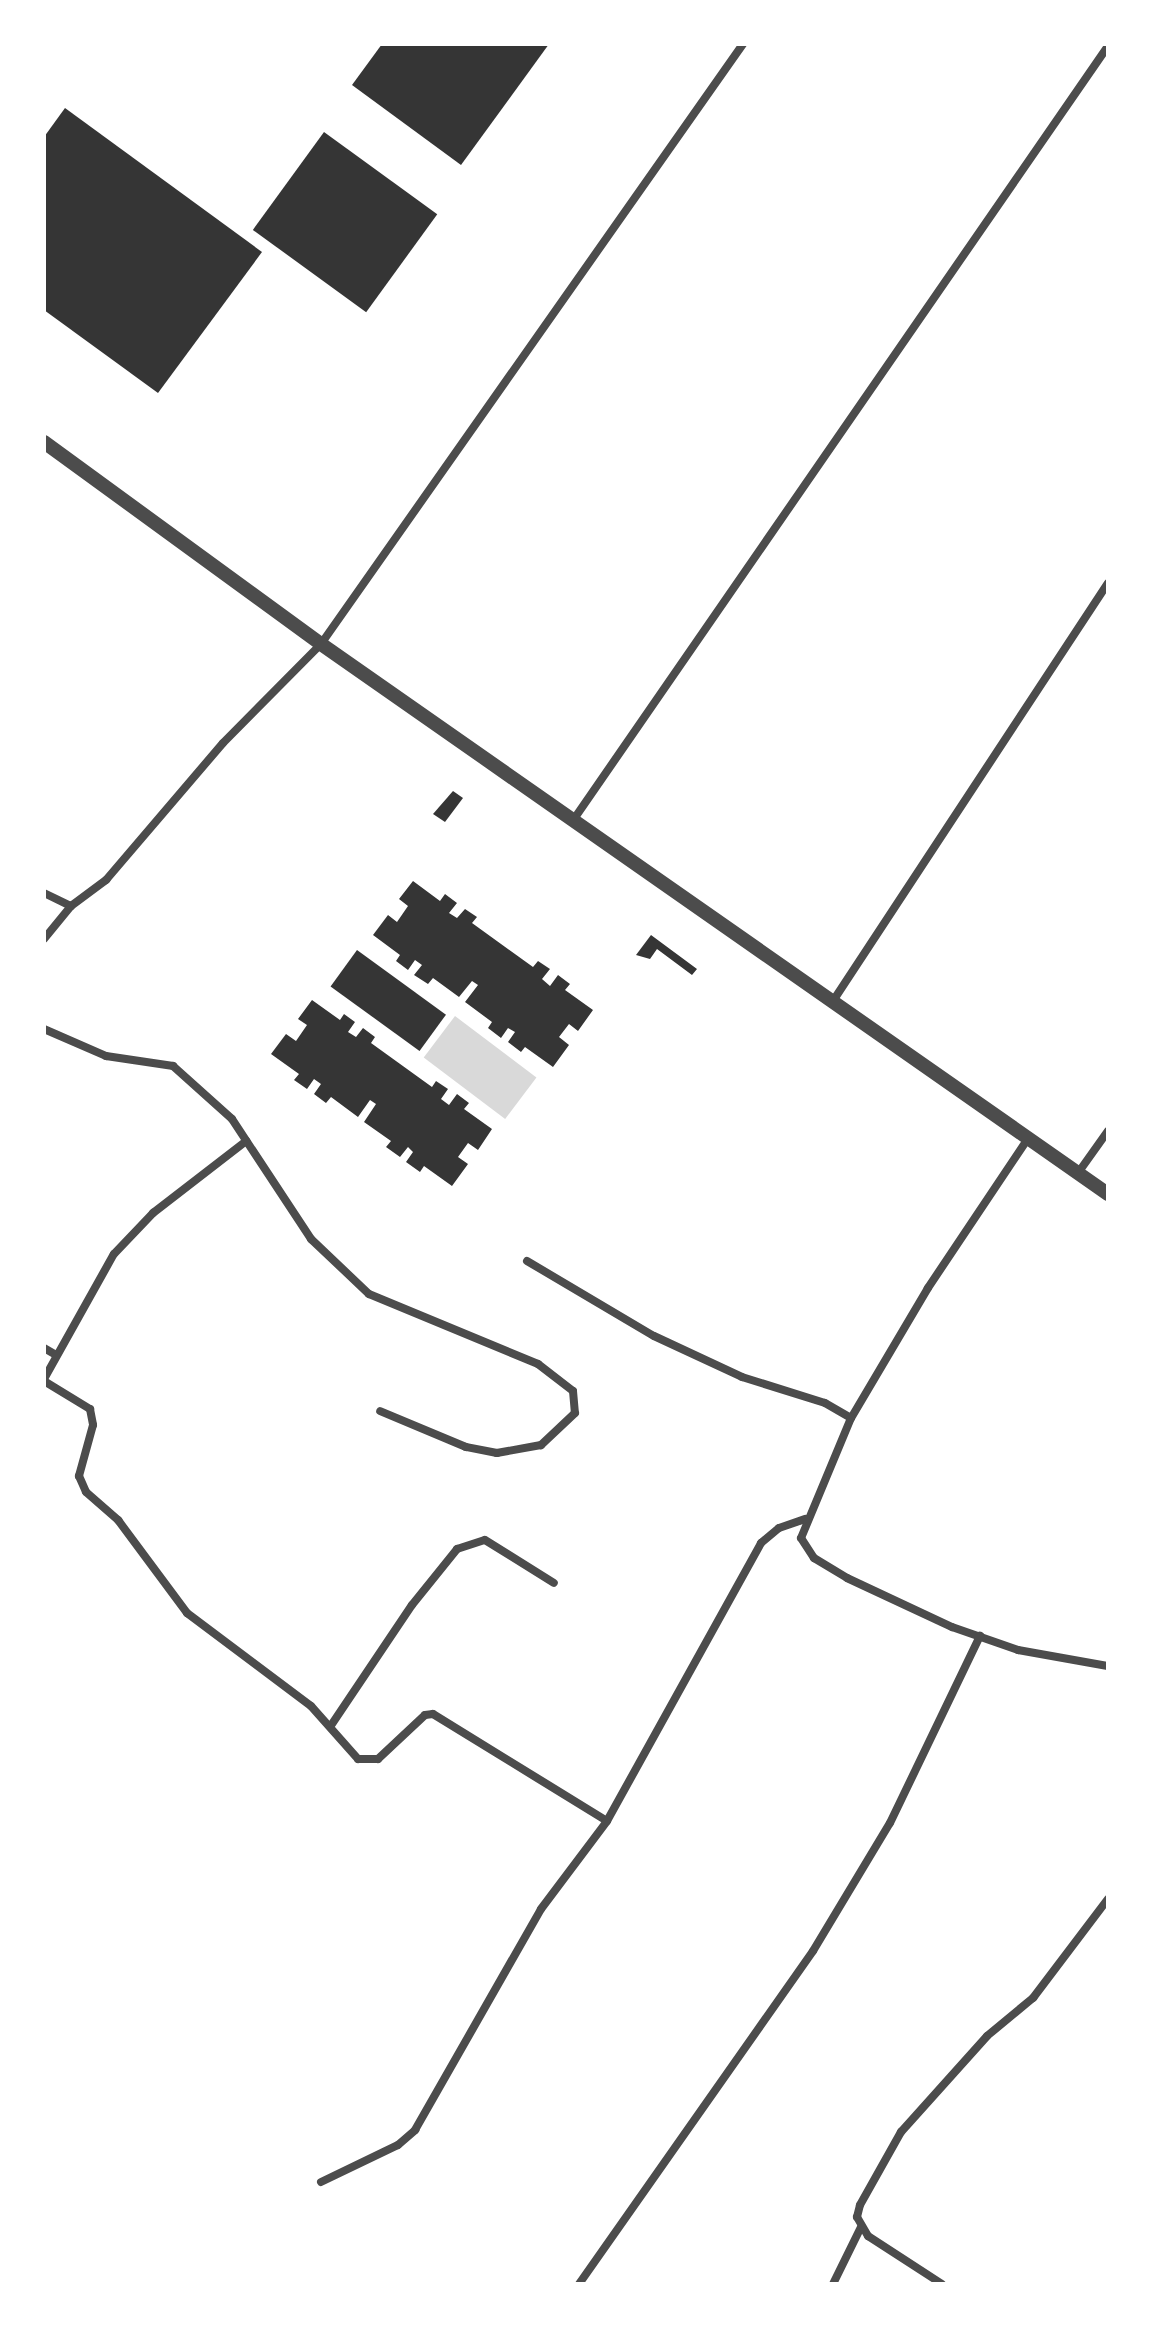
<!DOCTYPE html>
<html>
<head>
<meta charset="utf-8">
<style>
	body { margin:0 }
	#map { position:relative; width:1152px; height:2328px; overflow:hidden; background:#fff; font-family:"Asap Condensed",sans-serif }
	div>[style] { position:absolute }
	.water>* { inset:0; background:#d9d9d9; transform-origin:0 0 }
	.building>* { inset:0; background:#353535; transform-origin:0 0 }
	.minor>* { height:8px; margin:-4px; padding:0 4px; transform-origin:4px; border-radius:4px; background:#4c4c4c }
	.tertiary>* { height:14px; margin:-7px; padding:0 7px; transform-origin:7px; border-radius:7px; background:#4c4c4c }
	span { translate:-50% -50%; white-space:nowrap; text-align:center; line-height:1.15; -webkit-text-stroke:7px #fff; paint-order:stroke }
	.frame { position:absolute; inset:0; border:46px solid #fff; pointer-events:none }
</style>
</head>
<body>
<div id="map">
	<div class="water">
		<i style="left:455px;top:1016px;width:102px;height:52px;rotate:37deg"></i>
	</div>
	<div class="building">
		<i style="clip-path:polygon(382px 44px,549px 44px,461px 165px,352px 85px)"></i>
		<i style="clip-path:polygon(65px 108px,262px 252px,158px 393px,44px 310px,44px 137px)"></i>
		<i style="left:324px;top:132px;width:140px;height:121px;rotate:36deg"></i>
		<i style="clip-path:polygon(453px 791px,463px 798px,445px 822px,433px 814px)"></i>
		<i style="clip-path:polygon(413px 881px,440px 901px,445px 894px,457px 903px,449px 913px,457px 918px,465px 909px,477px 917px,472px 923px,533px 967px,538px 961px,550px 969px,542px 979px,550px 986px,558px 975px,570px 984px,565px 990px,593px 1010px,578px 1031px,569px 1024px,559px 1037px,569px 1045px,553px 1067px,525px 1047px,521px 1052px,508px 1042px,515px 1032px,508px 1028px,501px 1038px,488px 1028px,492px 1022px,465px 1002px,478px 985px,472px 981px,459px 997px,433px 978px,428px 984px,414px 975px,422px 965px,415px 960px,408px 970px,396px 961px,400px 955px,373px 935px,388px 915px,397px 922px,408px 906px,399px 899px)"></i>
		<i style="clip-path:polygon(651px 935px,697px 969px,692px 975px,657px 949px,650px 959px,636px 955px)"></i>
		<i style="left:357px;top:950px;width:110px;height:45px;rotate:36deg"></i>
		<i style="clip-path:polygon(312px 1000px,340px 1020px,344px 1014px,355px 1022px,348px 1032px,356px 1037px,363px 1028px,375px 1037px,371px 1043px,432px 1087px,436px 1081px,448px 1089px,441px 1099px,449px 1105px,457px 1094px,469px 1103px,464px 1109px,492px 1129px,478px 1150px,468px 1143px,458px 1157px,468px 1164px,452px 1186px,424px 1166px,420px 1172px,406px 1162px,413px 1152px,408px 1147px,400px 1157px,386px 1147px,391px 1141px,364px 1122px,376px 1104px,370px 1100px,358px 1117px,331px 1097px,326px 1103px,314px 1094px,321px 1084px,314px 1079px,307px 1089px,294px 1080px,299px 1074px,271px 1054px,286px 1034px,296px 1041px,307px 1025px,298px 1019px)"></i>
	</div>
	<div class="minor">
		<i style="left:574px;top:819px;width:940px;rotate:-55.36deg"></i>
		<i style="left:44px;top:893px;width:30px;rotate:26deg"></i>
		<i style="left:44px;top:939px;width:43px;rotate:-50.7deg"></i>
		<i style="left:71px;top:906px;width:44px;rotate:-36.6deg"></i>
		<i style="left:106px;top:880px;width:180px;rotate:-49.5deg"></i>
		<i style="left:223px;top:743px;width:139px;rotate:-45.3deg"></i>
		<i style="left:321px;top:644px;width:734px;rotate:-54.88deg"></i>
		<i style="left:833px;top:1001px;width:500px;rotate:-56.66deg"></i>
		<i style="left:44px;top:1029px;width:68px;rotate:23.5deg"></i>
		<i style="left:106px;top:1056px;width:68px;rotate:8.5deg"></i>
		<i style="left:173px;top:1066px;width:79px;rotate:41.9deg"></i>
		<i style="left:232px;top:1119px;width:144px;rotate:56.6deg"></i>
		<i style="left:311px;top:1239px;width:80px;rotate:43.5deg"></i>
		<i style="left:369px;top:1294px;width:183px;rotate:22.5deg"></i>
		<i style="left:538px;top:1364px;width:44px;rotate:37.6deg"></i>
		<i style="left:573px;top:1391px;width:22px;rotate:85deg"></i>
		<i style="left:575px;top:1413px;width:47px;rotate:136.7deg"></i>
		<i style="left:541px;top:1445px;width:45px;rotate:169.7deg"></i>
		<i style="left:497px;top:1453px;width:32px;rotate:-169deg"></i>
		<i style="left:466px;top:1447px;width:93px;rotate:-157.3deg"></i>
		<i style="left:1029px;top:1137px;width:182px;rotate:123.8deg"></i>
		<i style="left:928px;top:1288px;width:151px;rotate:120.6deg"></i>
		<i style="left:851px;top:1418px;width:130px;rotate:112.6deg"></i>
		<i style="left:801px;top:1538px;width:24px;rotate:57deg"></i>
		<i style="left:814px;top:1558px;width:39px;rotate:31deg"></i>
		<i style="left:847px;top:1578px;width:116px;rotate:25deg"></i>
		<i style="left:952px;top:1627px;width:70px;rotate:19.2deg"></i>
		<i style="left:1018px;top:1650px;width:91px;rotate:10.1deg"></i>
		<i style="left:1078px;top:1173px;width:52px;rotate:-54.5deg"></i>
		<i style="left:527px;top:1261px;width:147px;rotate:30.6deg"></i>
		<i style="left:654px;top:1336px;width:97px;rotate:25deg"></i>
		<i style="left:742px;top:1377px;width:87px;rotate:17.4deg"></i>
		<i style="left:825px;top:1403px;width:30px;rotate:30deg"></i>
		<i style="left:44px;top:1348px;width:14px;rotate:30deg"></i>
		<i style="left:44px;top:1379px;width:143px;rotate:-60.8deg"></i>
		<i style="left:114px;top:1254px;width:57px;rotate:-46.4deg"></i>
		<i style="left:153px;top:1213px;width:118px;rotate:-37.7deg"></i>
		<i style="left:44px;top:1381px;width:54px;rotate:31.3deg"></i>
		<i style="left:90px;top:1409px;width:16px;rotate:79deg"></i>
		<i style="left:93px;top:1425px;width:53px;rotate:105.4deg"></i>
		<i style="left:79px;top:1476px;width:17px;rotate:66deg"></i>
		<i style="left:86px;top:1492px;width:43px;rotate:41.2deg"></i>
		<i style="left:118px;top:1520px;width:116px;rotate:53.4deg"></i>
		<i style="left:187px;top:1613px;width:155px;rotate:36.9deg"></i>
		<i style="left:311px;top:1706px;width:71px;rotate:48.4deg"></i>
		<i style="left:358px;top:1759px;width:20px"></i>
		<i style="left:378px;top:1759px;width:64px;rotate:-43.1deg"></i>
		<i style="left:425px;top:1715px;width:8px;rotate:-7deg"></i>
		<i style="left:433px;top:1714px;width:204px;rotate:31.6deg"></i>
		<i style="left:332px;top:1724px;width:143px;rotate:-56.1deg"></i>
		<i style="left:412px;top:1605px;width:72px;rotate:-51.2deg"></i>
		<i style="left:457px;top:1549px;width:29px;rotate:-18deg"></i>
		<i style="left:485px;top:1540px;width:81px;rotate:31.9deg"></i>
		<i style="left:321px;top:2182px;width:85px;rotate:-25.7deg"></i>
		<i style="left:398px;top:2145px;width:23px;rotate:-41deg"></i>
		<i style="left:415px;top:2130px;width:254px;rotate:-60.3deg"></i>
		<i style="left:541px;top:1909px;width:110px;rotate:-53.1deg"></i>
		<i style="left:607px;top:1821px;width:318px;rotate:-61deg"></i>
		<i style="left:761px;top:1543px;width:23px;rotate:-40deg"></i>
		<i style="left:779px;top:1528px;width:28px;rotate:-19deg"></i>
		<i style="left:579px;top:2284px;width:407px;rotate:-54.9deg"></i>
		<i style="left:813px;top:1951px;width:149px;rotate:-59deg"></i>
		<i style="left:890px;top:1823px;width:208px;rotate:-64.3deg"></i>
		<i style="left:833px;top:2284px;width:64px;rotate:-63.8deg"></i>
		<i style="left:942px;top:2284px;width:88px;rotate:-147deg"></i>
		<i style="left:868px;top:2236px;width:22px;rotate:-120deg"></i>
		<i style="left:857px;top:2217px;width:12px;rotate:-76deg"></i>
		<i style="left:860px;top:2205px;width:84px;rotate:-60.7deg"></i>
		<i style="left:901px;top:2132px;width:129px;rotate:-48.1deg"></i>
		<i style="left:987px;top:2036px;width:60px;rotate:-39.6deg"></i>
		<i style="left:1033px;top:1998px;width:124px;rotate:-52.9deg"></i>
	</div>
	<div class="tertiary">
		<i style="left:44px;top:442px;width:343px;rotate:36.1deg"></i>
		<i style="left:321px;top:644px;width:960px;rotate:34.95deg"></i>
	</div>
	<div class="frame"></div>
</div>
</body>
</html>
